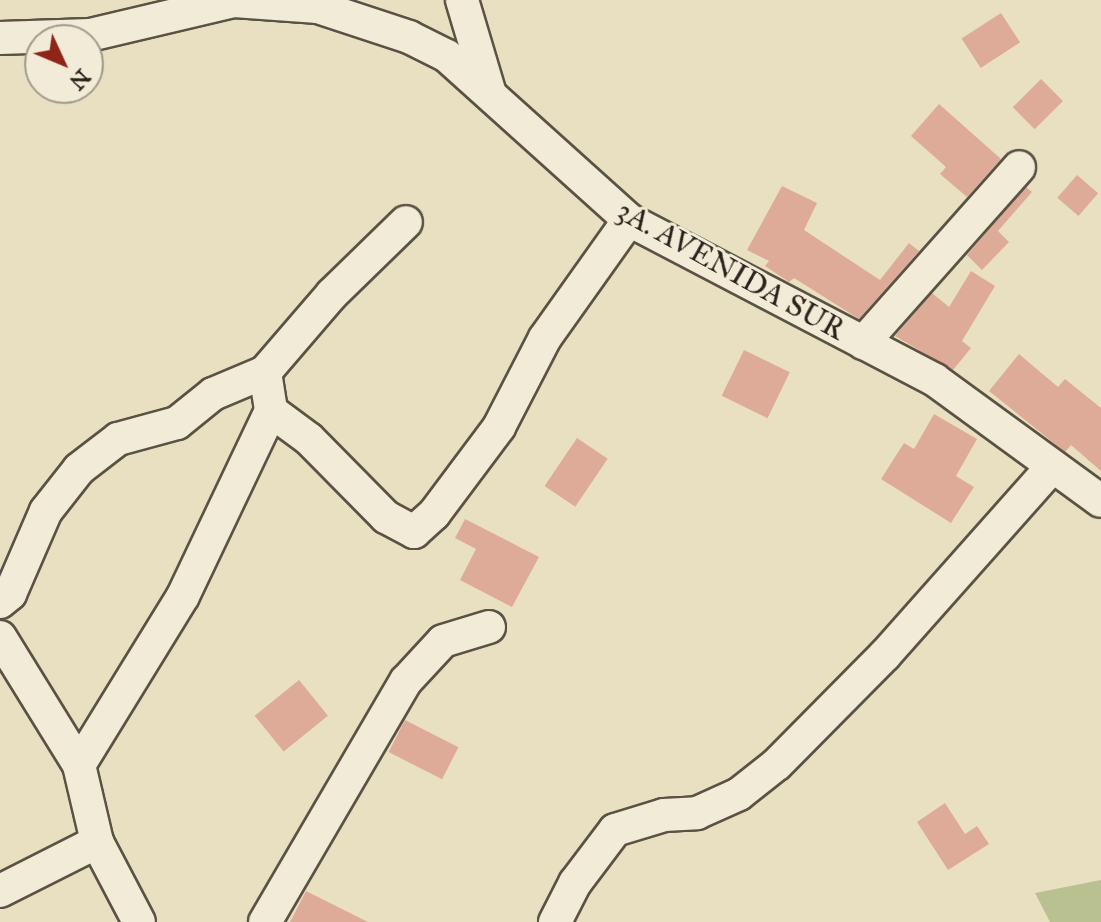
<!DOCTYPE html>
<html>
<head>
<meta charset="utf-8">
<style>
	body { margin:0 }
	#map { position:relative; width:1101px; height:922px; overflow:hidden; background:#e9e0c1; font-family:"IM FELL Great Primer",serif }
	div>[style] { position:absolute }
	.green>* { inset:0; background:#b9c191 }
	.building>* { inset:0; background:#dfab99; transform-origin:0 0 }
	.roads { filter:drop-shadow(2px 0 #5b5244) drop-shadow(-2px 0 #5b5244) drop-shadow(0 2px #5b5244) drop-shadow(0 -2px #5b5244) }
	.minor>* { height:32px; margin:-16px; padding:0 16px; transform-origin:16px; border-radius:16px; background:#f1ebd7 }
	span { translate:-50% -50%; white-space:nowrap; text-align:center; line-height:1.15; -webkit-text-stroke:6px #f1ebd7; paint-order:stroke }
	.street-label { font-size:30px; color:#2c221b }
	.north { position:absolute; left:24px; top:24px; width:80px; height:80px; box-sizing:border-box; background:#f1ebd7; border:2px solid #a29b8c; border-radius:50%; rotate:134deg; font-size:22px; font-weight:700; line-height:32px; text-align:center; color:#2c221b }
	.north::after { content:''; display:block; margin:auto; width:28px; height:36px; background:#8f2418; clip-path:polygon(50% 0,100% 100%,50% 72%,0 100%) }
</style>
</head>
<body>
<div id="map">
	<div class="green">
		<i style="clip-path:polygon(1101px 880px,1101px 922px,1050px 922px,1035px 893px)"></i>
	</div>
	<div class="building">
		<i style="left:1001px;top:13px;width:35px;height:47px;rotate:57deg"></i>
		<i style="left:1041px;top:79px;width:31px;height:40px;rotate:45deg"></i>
		<i style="clip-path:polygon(939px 104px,1001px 159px,967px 197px,940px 174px,946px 167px,911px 136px)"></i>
		<i style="left:1077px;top:175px;width:28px;height:30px;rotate:41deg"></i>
		<i style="clip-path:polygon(782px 186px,817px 203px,804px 230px,880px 280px,909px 243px,919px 251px,859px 319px,794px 278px,789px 282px,765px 266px,769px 261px,747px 250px)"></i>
		<i style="clip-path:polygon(1026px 187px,1032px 192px,998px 231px,1009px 242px,982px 270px,967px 255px)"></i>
		<i style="clip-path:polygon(971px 271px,995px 286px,962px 341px,971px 348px,953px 370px,895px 336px,932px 293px,949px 307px)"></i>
		<i style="left:744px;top:350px;width:51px;height:51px;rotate:26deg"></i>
		<i style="clip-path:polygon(1019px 354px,1058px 387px,1065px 379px,1101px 408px,1101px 471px,1071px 445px,1065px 452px,989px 391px)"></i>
		<i style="clip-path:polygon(934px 414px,977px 439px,956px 476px,974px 487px,951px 523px,881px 479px,904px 443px,914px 449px)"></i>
		<i style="left:577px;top:438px;width:37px;height:58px;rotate:34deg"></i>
		<i style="clip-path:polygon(465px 519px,539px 557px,512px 607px,460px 580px,476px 549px,455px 538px)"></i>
		<i style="left:299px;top:680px;width:46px;height:57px;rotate:51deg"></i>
		<i style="left:405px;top:720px;width:60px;height:36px;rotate:27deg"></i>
		<i style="clip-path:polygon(945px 803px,965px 834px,977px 826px,989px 844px,948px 870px,917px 822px)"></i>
		<i style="clip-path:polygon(306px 891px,368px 922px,290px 922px)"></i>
	</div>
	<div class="roads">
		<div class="minor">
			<i style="left:462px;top:0;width:98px;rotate:73.4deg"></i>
			<i style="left:0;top:38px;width:90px;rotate:-1.9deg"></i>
			<i style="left:90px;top:35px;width:148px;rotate:-13.3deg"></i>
			<i style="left:234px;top:1px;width:84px;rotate:4.1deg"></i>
			<i style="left:318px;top:7px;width:96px;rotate:18.2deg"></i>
			<i style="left:409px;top:37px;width:42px;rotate:26.6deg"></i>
			<i style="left:447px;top:56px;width:245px;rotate:42deg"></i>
			<i style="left:629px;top:220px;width:345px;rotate:27.6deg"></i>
			<i style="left:935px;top:380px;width:205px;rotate:36.1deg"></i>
			<i style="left:863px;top:343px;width:235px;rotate:-48.4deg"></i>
			<i style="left:265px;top:372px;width:39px;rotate:81deg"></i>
			<i style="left:271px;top:411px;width:47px;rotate:36.4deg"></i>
			<i style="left:309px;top:439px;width:110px;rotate:45.4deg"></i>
			<i style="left:386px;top:517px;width:32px;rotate:28deg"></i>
			<i style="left:414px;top:532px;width:27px;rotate:-42deg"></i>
			<i style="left:434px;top:514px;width:109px;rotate:-53.2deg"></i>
			<i style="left:499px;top:427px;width:100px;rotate:-62.7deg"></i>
			<i style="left:545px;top:338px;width:145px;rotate:-54.6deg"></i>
			<i style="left:0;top:602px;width:13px;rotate:-39deg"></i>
			<i style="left:10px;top:594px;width:90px;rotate:-66.6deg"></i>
			<i style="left:46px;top:511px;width:53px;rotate:-51.8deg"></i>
			<i style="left:79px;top:469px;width:49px;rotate:-37.6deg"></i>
			<i style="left:118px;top:439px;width:61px;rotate:-15.2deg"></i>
			<i style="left:177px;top:423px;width:46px;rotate:-38.9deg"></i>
			<i style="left:213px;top:394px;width:56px;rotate:-22.9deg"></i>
			<i style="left:265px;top:372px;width:103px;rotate:-49.3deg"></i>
			<i style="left:332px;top:294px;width:103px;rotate:-44.2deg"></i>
			<i style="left:0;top:637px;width:150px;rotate:58.3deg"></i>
			<i style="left:79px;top:765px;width:79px;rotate:76.8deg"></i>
			<i style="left:97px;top:842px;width:90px;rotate:62.3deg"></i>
			<i style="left:79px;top:765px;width:198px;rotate:-58.4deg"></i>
			<i style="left:183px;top:596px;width:205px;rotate:-64.6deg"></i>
			<i style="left:0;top:891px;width:109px;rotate:-26.8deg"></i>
			<i style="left:265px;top:922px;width:279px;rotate:-59.7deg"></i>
			<i style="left:406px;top:681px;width:54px;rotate:-47.2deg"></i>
			<i style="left:443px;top:641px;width:48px;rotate:-16.9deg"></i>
			<i style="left:555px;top:922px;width:44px;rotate:-62.9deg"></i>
			<i style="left:575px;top:883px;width:66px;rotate:-53deg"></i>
			<i style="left:615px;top:830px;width:51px;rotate:-17deg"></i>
			<i style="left:664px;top:815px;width:33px;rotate:-3deg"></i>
			<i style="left:697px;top:813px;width:46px;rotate:-24.3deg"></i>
			<i style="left:739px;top:794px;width:48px;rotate:-38.3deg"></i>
			<i style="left:777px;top:764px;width:153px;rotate:-45.3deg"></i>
			<i style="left:885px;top:655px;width:251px;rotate:-48.4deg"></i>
		</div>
	</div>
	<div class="street-label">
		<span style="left:731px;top:270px;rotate:29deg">3A. AVENIDA SUR</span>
	</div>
	<div class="north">N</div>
</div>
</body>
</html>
